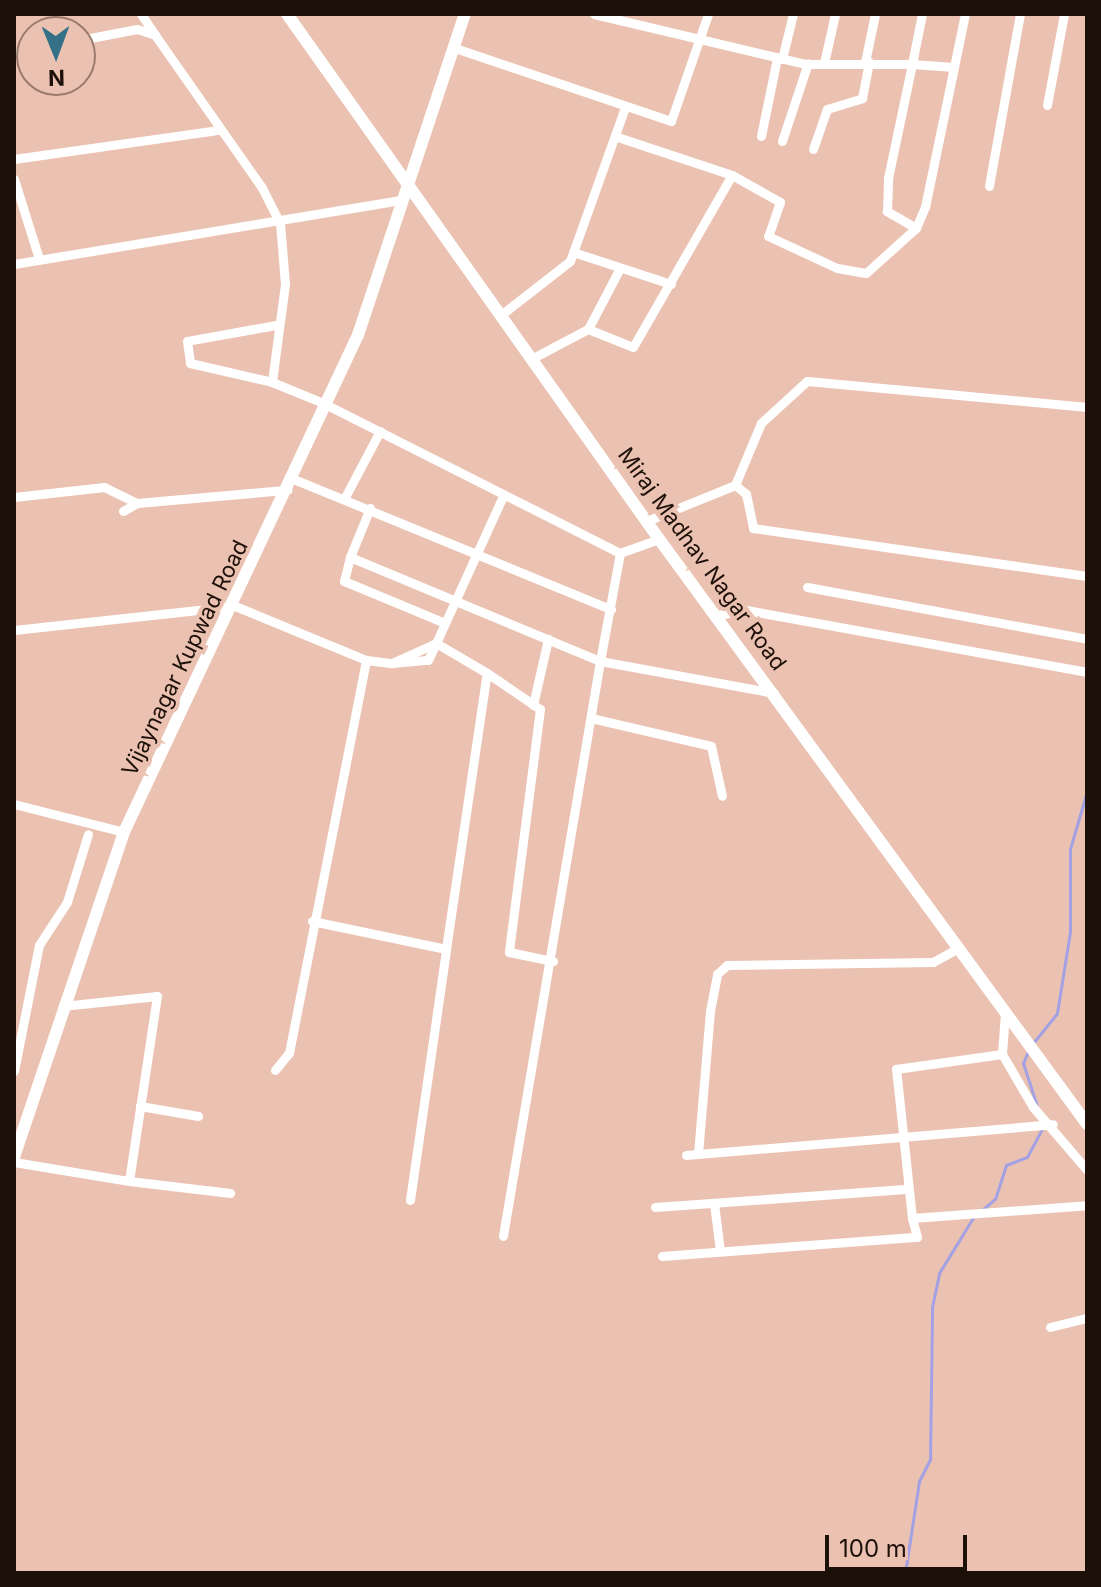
<!DOCTYPE html>
<html>
<head>
<meta charset="utf-8">
<style>
	body { margin:0 }
	#map { position:relative; width:1101px; height:1587px; overflow:hidden; background:#ebc2b1; font-family:Inter,sans-serif }
	div>[style] { position:absolute }
	.stream>* { height:3px; margin:-1.5px; padding:0 1.5px; transform-origin:1.5px; border-radius:1.5px; background:#a3a1e3 }
	.street>* { height:9px; margin:-4.5px; padding:0 4.5px; transform-origin:4.5px; border-radius:4.5px; background:#fff }
	.secondary>* { height:12px; margin:-6px; padding:0 6px; transform-origin:6px; border-radius:6px; background:#fff }
	span { translate:-50% -50%; white-space:nowrap; text-align:center; line-height:1.15; -webkit-text-stroke:8px #ebc2b1; paint-order:stroke }
	.street-label { font-size:22px; color:#1d1009 }
	.frame { position:absolute; inset:0; border:16px solid #1d1009; pointer-events:none }
	.north { position:absolute; left:16px; top:16px; width:80px; height:80px; box-sizing:border-box; background:#ebc2b1; border:2px solid #997b6e; border-radius:50%; rotate:179deg; font-size:22px; font-weight:700; line-height:32px; text-align:center; color:#1d1009 }
	.north::after { content:''; display:block; margin:auto; width:28px; height:36px; background:#347188; clip-path:polygon(50% 0,100% 100%,50% 72%,0 100%) }
	.scale { position:absolute; left:825px; top:1535px; width:142px; height:36px; box-sizing:border-box; border:4px solid #1d1009; border-top:0; padding-left:10px; font-size:24px; line-height:28px; white-space:nowrap; color:#1d1009; -webkit-text-stroke:6px #ebc2b1; paint-order:stroke }
</style>
</head>
<body>
<div id="map">
	<div class="stream">
		<i style="left:1033px;top:1043px;width:38px;rotate:-51deg"></i>
		<i style="left:1057px;top:1013px;width:82px;rotate:-80.9deg"></i>
		<i style="left:1070px;top:932px;width:83px;rotate:-90deg"></i>
		<i style="left:1070px;top:849px;width:60px;rotate:-73.7deg"></i>
		<i style="left:1029px;top:1049px;width:15px;rotate:113deg"></i>
		<i style="left:1023px;top:1063px;width:45px;rotate:72deg"></i>
		<i style="left:983px;top:1209px;width:16px;rotate:-40deg"></i>
		<i style="left:995px;top:1199px;width:36px;rotate:-72deg"></i>
		<i style="left:1006px;top:1165px;width:22px;rotate:-21deg"></i>
		<i style="left:1027px;top:1157px;width:32px;rotate:-62deg"></i>
		<i style="left:905px;top:1573px;width:93px;rotate:-81.3deg"></i>
		<i style="left:919px;top:1481px;width:25px;rotate:-63deg"></i>
		<i style="left:930px;top:1459px;width:152px;rotate:-89.2deg"></i>
		<i style="left:932px;top:1307px;width:35px;rotate:-78deg"></i>
		<i style="left:939px;top:1273px;width:67px;rotate:-58.4deg"></i>
	</div>
	<div class="street">
		<i style="left:141px;top:14px;width:22px;rotate:56deg"></i>
		<i style="left:594px;top:14px;width:218px;rotate:13.3deg"></i>
		<i style="left:806px;top:64px;width:106px"></i>
		<i style="left:912px;top:64px;width:51px;rotate:-78.7deg"></i>
		<i style="left:80px;top:40px;width:58px;rotate:-10.9deg"></i>
		<i style="left:137px;top:29px;width:19px;rotate:18deg"></i>
		<i style="left:155px;top:35px;width:187px;rotate:55deg"></i>
		<i style="left:262px;top:188px;width:39px;rotate:63deg"></i>
		<i style="left:280px;top:223px;width:61px;rotate:85.3deg"></i>
		<i style="left:285px;top:284px;width:99px;rotate:97.6deg"></i>
		<i style="left:455px;top:48px;width:228px;rotate:18.7deg"></i>
		<i style="left:671px;top:121px;width:113px;rotate:-70.9deg"></i>
		<i style="left:14px;top:53px;width:18px;rotate:-9deg"></i>
		<i style="left:782px;top:59px;width:46px;rotate:-76.3deg"></i>
		<i style="left:865px;top:62px;width:49px;rotate:-78.2deg"></i>
		<i style="left:824px;top:63px;width:50px;rotate:-77.3deg"></i>
		<i style="left:1047px;top:105px;width:93px;rotate:-79.4deg"></i>
		<i style="left:761px;top:136px;width:80px;rotate:-78.4deg"></i>
		<i style="left:782px;top:141px;width:82px;rotate:-71.6deg"></i>
		<i style="left:813px;top:149px;width:42px;rotate:-70.7deg"></i>
		<i style="left:827px;top:109px;width:37px;rotate:-17deg"></i>
		<i style="left:862px;top:98px;width:37px;rotate:-79deg"></i>
		<i style="left:14px;top:159px;width:207px;rotate:-8.1deg"></i>
		<i style="left:732px;top:175px;width:55px;rotate:29.4deg"></i>
		<i style="left:780px;top:202px;width:36px;rotate:109deg"></i>
		<i style="left:768px;top:236px;width:76px;rotate:24.9deg"></i>
		<i style="left:837px;top:268px;width:29px;rotate:10deg"></i>
		<i style="left:866px;top:273px;width:67px;rotate:-42deg"></i>
		<i style="left:916px;top:228px;width:23px;rotate:-67deg"></i>
		<i style="left:925px;top:207px;width:197px;rotate:-78.3deg"></i>
		<i style="left:14px;top:179px;width:84px;rotate:72.6deg"></i>
		<i style="left:989px;top:186px;width:175px;rotate:-79.8deg"></i>
		<i style="left:916px;top:228px;width:34px;rotate:-150deg"></i>
		<i style="left:887px;top:211px;width:33px;rotate:-88deg"></i>
		<i style="left:888px;top:178px;width:116px;rotate:-78.1deg"></i>
		<i style="left:912px;top:64px;width:42px;rotate:4.1deg"></i>
		<i style="left:573px;top:252px;width:103px;rotate:18.1deg"></i>
		<i style="left:14px;top:264px;width:392px;rotate:-9.4deg"></i>
		<i style="left:502px;top:314px;width:86px;rotate:-37.9deg"></i>
		<i style="left:570px;top:261px;width:164px;rotate:-70.3deg"></i>
		<i style="left:276px;top:325px;width:90px;rotate:169.8deg"></i>
		<i style="left:187px;top:341px;width:22px;rotate:82deg"></i>
		<i style="left:190px;top:363px;width:84px;rotate:13deg"></i>
		<i style="left:272px;top:382px;width:55px;rotate:22.4deg"></i>
		<i style="left:323px;top:403px;width:333px;rotate:26.8deg"></i>
		<i style="left:588px;top:329px;width:69px;rotate:-62.3deg"></i>
		<i style="left:533px;top:358px;width:62px;rotate:-27.8deg"></i>
		<i style="left:588px;top:329px;width:48px;rotate:21.8deg"></i>
		<i style="left:633px;top:347px;width:198px;rotate:-60.1deg"></i>
		<i style="left:732px;top:175px;width:123px;rotate:-161.6deg"></i>
		<i style="left:291px;top:478px;width:346px;rotate:22.3deg"></i>
		<i style="left:735px;top:485px;width:14px;rotate:39deg"></i>
		<i style="left:746px;top:494px;width:35px;rotate:78deg"></i>
		<i style="left:753px;top:528px;width:337px;rotate:8.2deg"></i>
		<i style="left:14px;top:497px;width:91px;rotate:-6.3deg"></i>
		<i style="left:104px;top:487px;width:37px;rotate:26deg"></i>
		<i style="left:344px;top:499px;width:77px;rotate:-62.1deg"></i>
		<i style="left:370px;top:508px;width:53px;rotate:112.2deg"></i>
		<i style="left:350px;top:557px;width:271px;rotate:22.6deg"></i>
		<i style="left:600px;top:661px;width:583px;rotate:99.58deg"></i>
		<i style="left:123px;top:511px;width:16px;rotate:-30deg"></i>
		<i style="left:137px;top:503px;width:151px;rotate:-5deg"></i>
		<i style="left:649px;top:520px;width:93px;rotate:-22.1deg"></i>
		<i style="left:735px;top:485px;width:67px;rotate:-67.2deg"></i>
		<i style="left:761px;top:423px;width:62px;rotate:-42.4deg"></i>
		<i style="left:807px;top:381px;width:281px;rotate:5.3deg"></i>
		<i style="left:659px;top:539px;width:41px;rotate:160.3deg"></i>
		<i style="left:620px;top:553px;width:110px;rotate:100.5deg"></i>
		<i style="left:600px;top:661px;width:177px;rotate:10.4deg"></i>
		<i style="left:350px;top:557px;width:25px;rotate:104deg"></i>
		<i style="left:344px;top:581px;width:109px;rotate:22.6deg"></i>
		<i style="left:807px;top:587px;width:285px;rotate:10.5deg"></i>
		<i style="left:718px;top:615px;width:28px;rotate:-10deg"></i>
		<i style="left:746px;top:610px;width:347px;rotate:10.3deg"></i>
		<i style="left:14px;top:630px;width:222px;rotate:-6.2deg"></i>
		<i style="left:235px;top:606px;width:142px;rotate:22.4deg"></i>
		<i style="left:366px;top:660px;width:26px;rotate:7deg"></i>
		<i style="left:392px;top:663px;width:36px;rotate:-5deg"></i>
		<i style="left:428px;top:660px;width:19px;rotate:-65deg"></i>
		<i style="left:436px;top:643px;width:48px;rotate:155.6deg"></i>
		<i style="left:487px;top:673px;width:64px;rotate:34.2deg"></i>
		<i style="left:540px;top:709px;width:245px;rotate:97.3deg"></i>
		<i style="left:509px;top:952px;width:45px;rotate:11.6deg"></i>
		<i style="left:533px;top:705px;width:68px;rotate:-77.2deg"></i>
		<i style="left:591px;top:718px;width:123px;rotate:13.1deg"></i>
		<i style="left:711px;top:746px;width:51px;rotate:77.6deg"></i>
		<i style="left:14px;top:804px;width:114px;rotate:14.3deg"></i>
		<i style="left:312px;top:921px;width:137px;rotate:11.8deg"></i>
		<i style="left:446px;top:949px;width:279px;rotate:-81.6deg"></i>
		<i style="left:487px;top:673px;width:59px;rotate:-149.5deg"></i>
		<i style="left:436px;top:643px;width:159px;rotate:-65.5deg"></i>
		<i style="left:1005px;top:1013px;width:41px;rotate:94.2deg"></i>
		<i style="left:1002px;top:1054px;width:61px;rotate:59.7deg"></i>
		<i style="left:1033px;top:1107px;width:83px;rotate:49.4deg"></i>
		<i style="left:275px;top:1070px;width:22px;rotate:-51deg"></i>
		<i style="left:289px;top:1053px;width:400px;rotate:-78.9deg"></i>
		<i style="left:14px;top:1071px;width:128px;rotate:-78.8deg"></i>
		<i style="left:39px;top:945px;width:51px;rotate:-56.9deg"></i>
		<i style="left:67px;top:902px;width:71px;rotate:-72.8deg"></i>
		<i style="left:140px;top:1106px;width:59px;rotate:9.8deg"></i>
		<i style="left:698px;top:1154px;width:144px;rotate:-85.2deg"></i>
		<i style="left:710px;top:1011px;width:38px;rotate:-79deg"></i>
		<i style="left:717px;top:974px;width:13px;rotate:-42deg"></i>
		<i style="left:727px;top:965px;width:206px;rotate:-0.8deg"></i>
		<i style="left:933px;top:962px;width:29px;rotate:-29deg"></i>
		<i style="left:686px;top:1155px;width:368px;rotate:-4.8deg"></i>
		<i style="left:14px;top:1162px;width:117px;rotate:9.4deg"></i>
		<i style="left:129px;top:1181px;width:187px;rotate:-81.4deg"></i>
		<i style="left:157px;top:996px;width:95px;rotate:173.9deg"></i>
		<i style="left:129px;top:1181px;width:102px;rotate:6.8deg"></i>
		<i style="left:410px;top:1200px;width:254px;rotate:-81.8deg"></i>
		<i style="left:714px;top:1203px;width:48px;rotate:82.9deg"></i>
		<i style="left:655px;top:1207px;width:254px;rotate:-4.1deg"></i>
		<i style="left:912px;top:1218px;width:150px;rotate:-96.1deg"></i>
		<i style="left:896px;top:1069px;width:107px;rotate:-8.1deg"></i>
		<i style="left:662px;top:1256px;width:256px;rotate:-4.3deg"></i>
		<i style="left:917px;top:1237px;width:20px;rotate:-105deg"></i>
		<i style="left:912px;top:1218px;width:175px;rotate:-4.2deg"></i>
		<i style="left:1050px;top:1327px;width:38px;rotate:-14deg"></i>
	</div>
	<div class="secondary">
		<i style="left:287px;top:14px;width:643px;rotate:54.68deg"></i>
		<i style="left:659px;top:539px;width:725px;rotate:53.81deg"></i>
		<i style="left:14px;top:1157px;width:343px;rotate:-71.3deg"></i>
		<i style="left:124px;top:832px;width:549px;rotate:-64.79deg"></i>
		<i style="left:358px;top:335px;width:338px;rotate:-71.6deg"></i>
	</div>
	<div class="street-label">
		<span style="left:702px;top:559px;rotate:54deg">Miraj Madhav Nagar Road</span>
		<span style="left:185px;top:658px;rotate:-64deg">Vijaynagar Kupwad Road</span>
	</div>
	<div class="frame"></div>
	<div class="north">N</div>
	<div class="scale">100 m</div>
</div>
</body>
</html>
